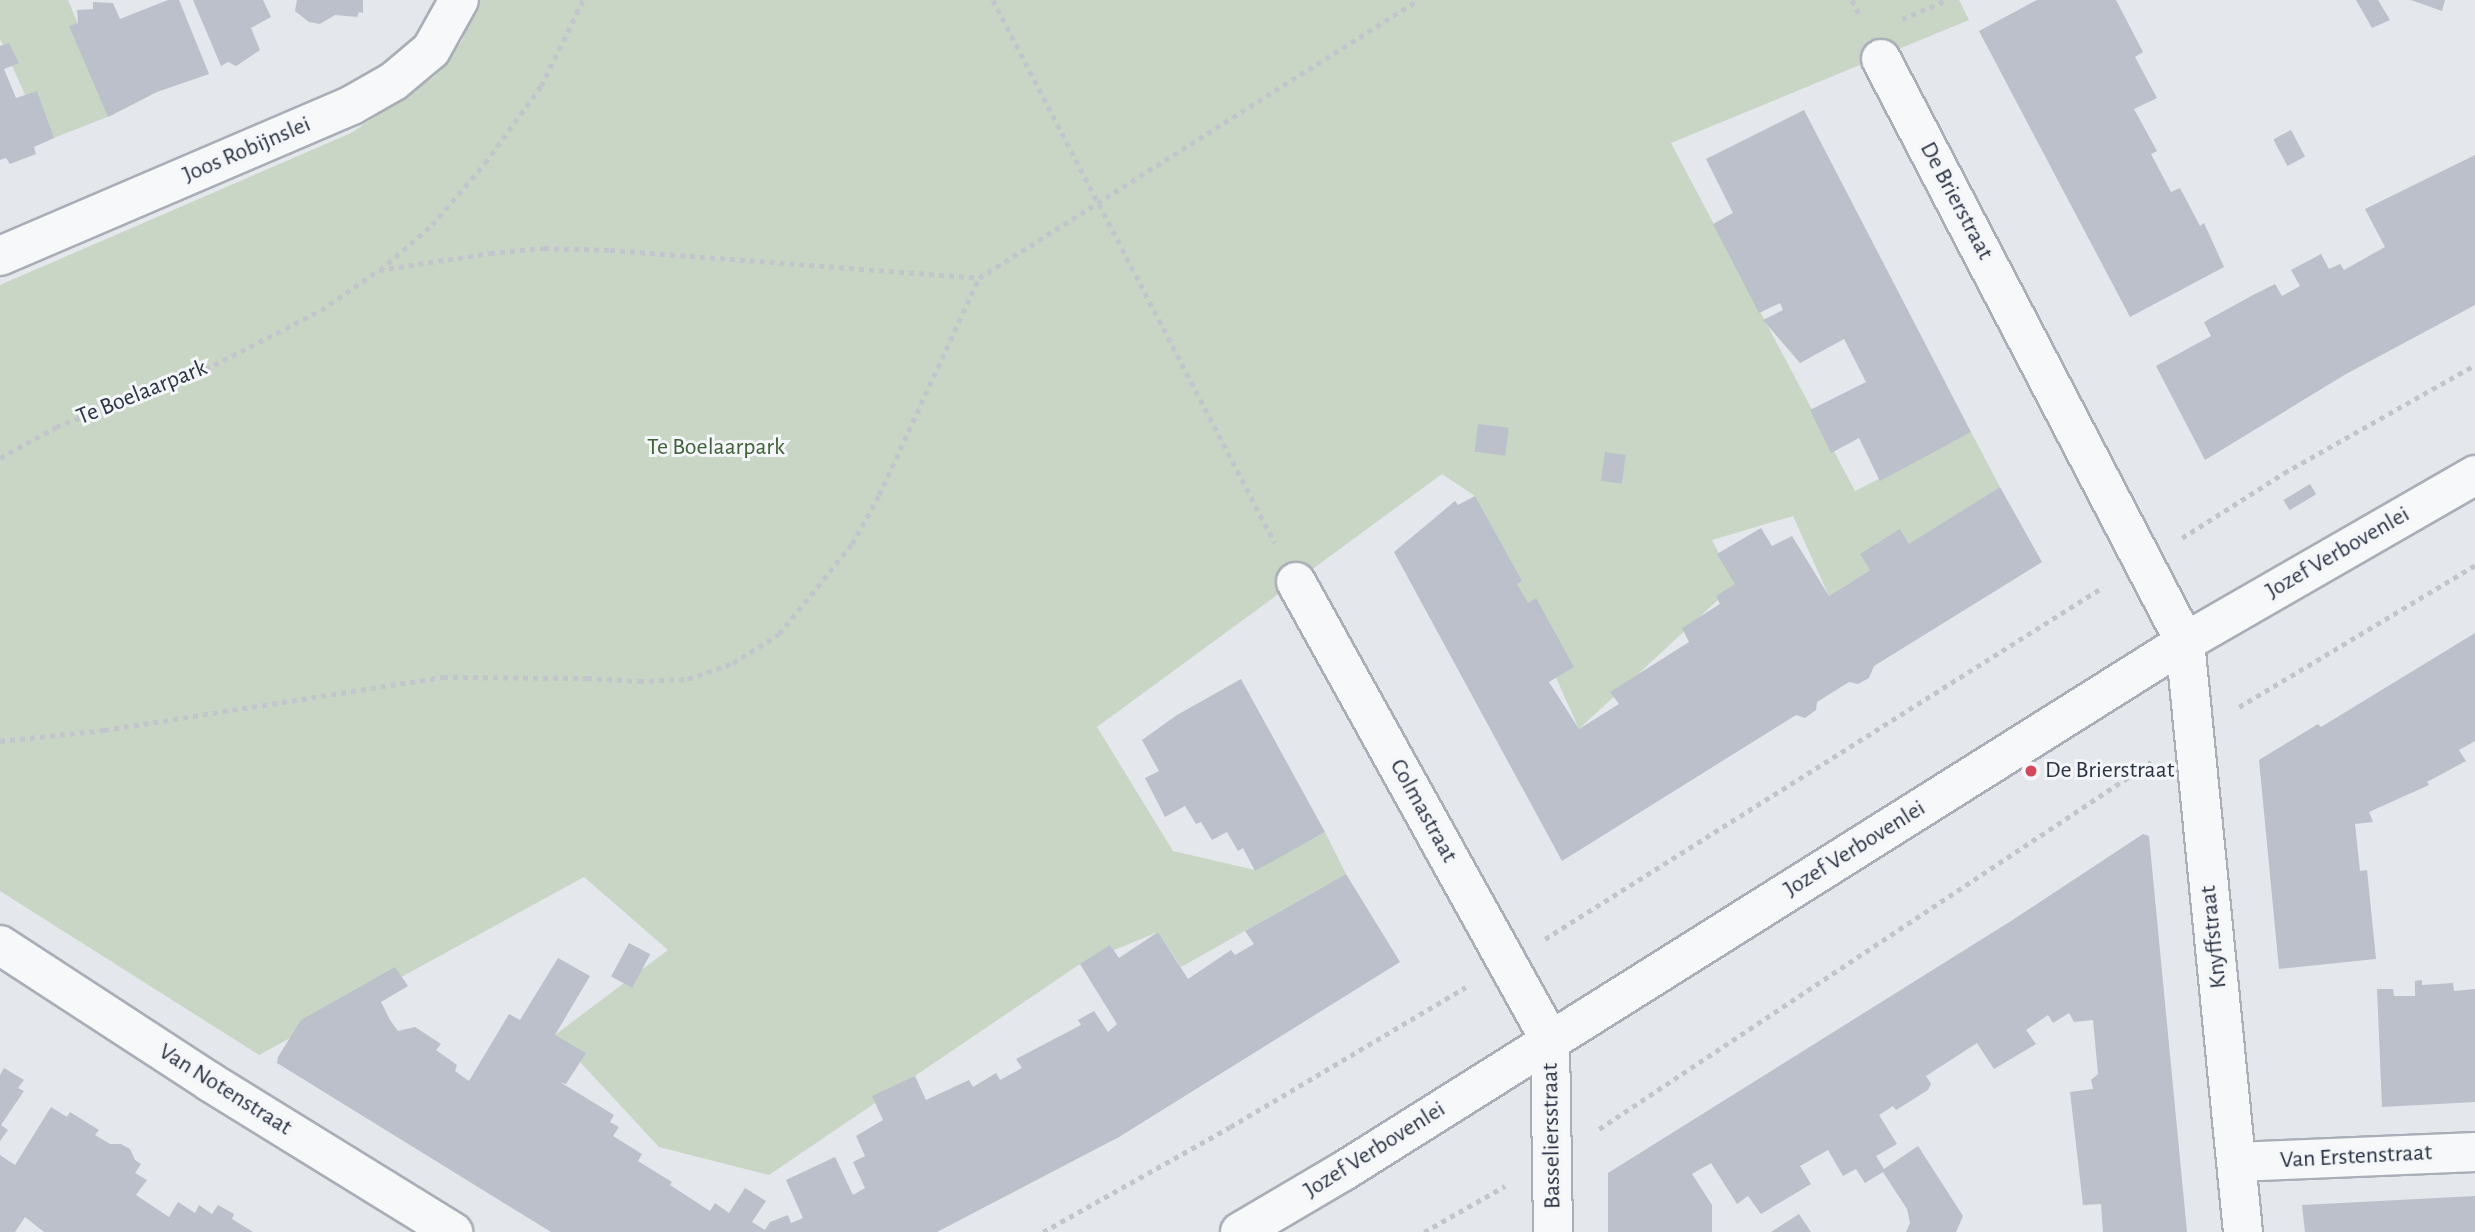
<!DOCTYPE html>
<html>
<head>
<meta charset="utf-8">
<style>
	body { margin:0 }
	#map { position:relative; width:2475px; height:1232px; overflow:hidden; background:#e4e7ec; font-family:"Alegreya Sans",sans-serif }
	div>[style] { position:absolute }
	.green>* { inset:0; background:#c9d6c5 }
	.building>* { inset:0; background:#bbc0ca; transform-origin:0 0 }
	.path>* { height:4.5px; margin-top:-2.25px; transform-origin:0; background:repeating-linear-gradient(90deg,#c2c5cb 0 5px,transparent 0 10px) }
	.roads { filter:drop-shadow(2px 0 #a9aeb7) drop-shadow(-2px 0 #a9aeb7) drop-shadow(0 2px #a9aeb7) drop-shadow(0 -2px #a9aeb7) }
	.minor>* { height:38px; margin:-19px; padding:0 19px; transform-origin:19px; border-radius:19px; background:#f7f8fa }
	.dots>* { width:19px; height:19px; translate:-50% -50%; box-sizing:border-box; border:4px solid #f4f6f9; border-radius:50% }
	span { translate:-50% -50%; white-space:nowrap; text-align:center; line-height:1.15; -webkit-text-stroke:6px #f4f6f9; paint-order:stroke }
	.street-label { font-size:24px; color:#2b3445 }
	.park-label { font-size:24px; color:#3f6138 }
	.poi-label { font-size:24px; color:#2b3445 }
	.left { translate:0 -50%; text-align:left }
</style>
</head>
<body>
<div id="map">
	<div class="green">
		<i style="clip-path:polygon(0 0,68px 0,115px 114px,46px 141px,0 39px)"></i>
		<i style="clip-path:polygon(477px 0,1959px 0,1969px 20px,1671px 143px,1855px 491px,1971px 432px,2000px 487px,1829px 596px,1793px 516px,1712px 540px,1735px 584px,1579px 729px,1475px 496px,1442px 474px,1097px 727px,1173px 851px,1255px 870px,1325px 832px,1346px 874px,1181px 967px,1158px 932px,1080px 964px,769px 1175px,659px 1147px,555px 1035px,668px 950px,584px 877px,259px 1055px,0 891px,0 285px,351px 133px,435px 76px,462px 41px)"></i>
	</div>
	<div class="building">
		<i style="clip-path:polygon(168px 0,179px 0,209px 74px,157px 92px,108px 117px,69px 26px,78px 23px,77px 10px,93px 9px,93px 2px,113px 3px,120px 19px)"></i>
		<i style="clip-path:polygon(193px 0,263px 0,271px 17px,251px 28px,260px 50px,236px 66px,228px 62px,221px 66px)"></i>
		<i style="clip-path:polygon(297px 0,363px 0,363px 13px,359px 12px,357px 17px,335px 15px,320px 24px,309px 22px,295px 11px)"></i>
		<i style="clip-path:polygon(2037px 0,2116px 0,2143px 52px,2135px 57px,2157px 98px,2134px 109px,2157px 151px,2151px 154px,2171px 192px,2180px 188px,2200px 226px,2204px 223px,2224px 267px,2130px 317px,1979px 31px)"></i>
		<i style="clip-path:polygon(2356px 0,2378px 0,2390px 20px,2372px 28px)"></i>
		<i style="clip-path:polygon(2411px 0,2445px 0,2442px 11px)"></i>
		<i style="clip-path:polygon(9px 43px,19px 63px,4px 69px,16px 98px,37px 91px,54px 138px,34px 147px,36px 154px,10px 164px,6px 158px,0 160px,0 46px)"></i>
		<i style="clip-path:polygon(1804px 110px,1971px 432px,1880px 481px,1859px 438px,1831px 453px,1810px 410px,1866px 382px,1844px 339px,1800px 363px,1763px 320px,1783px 310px,1780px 303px,1759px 313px,1713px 224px,1733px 213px,1706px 159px)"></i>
		<i style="left:2291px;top:130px;width:30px;height:20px;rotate:62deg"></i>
		<i style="clip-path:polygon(2475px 155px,2475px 305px,2346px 374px,2205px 460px,2156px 366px,2211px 336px,2204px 322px,2253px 295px,2275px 284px,2282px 296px,2300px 286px,2291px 270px,2321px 254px,2329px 269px,2340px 264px,2344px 270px,2385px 247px,2365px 209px)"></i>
		<i style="left:1478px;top:424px;width:31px;height:28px;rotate:7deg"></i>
		<i style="left:1605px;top:452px;width:21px;height:29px;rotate:8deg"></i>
		<i style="left:2310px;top:484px;width:12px;height:31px;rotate:59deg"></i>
		<i style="clip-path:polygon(2000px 487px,2042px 562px,1874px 666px,1869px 678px,1858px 684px,1849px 682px,1817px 702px,1816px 710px,1805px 718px,1796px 715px,1562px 861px,1394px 552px,1455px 501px,1458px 505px,1475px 496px,1522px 581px,1517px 584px,1528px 603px,1536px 598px,1574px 667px,1549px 682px,1579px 729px,1619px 704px,1610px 692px,1689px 642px,1682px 628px,1720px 604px,1716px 596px,1735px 584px,1717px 554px,1761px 528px,1772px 546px,1792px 536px,1829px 596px,1870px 570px,1860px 554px,1900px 529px,1909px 544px)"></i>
		<i style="clip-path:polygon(2475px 633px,2475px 741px,2459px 750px,2466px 761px,2427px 782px,2429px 785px,2369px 812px,2373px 822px,2355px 824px,2360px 871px,2367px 870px,2376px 959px,2279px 969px,2259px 760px,2318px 724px,2321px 727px)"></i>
		<i style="clip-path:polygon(1241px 679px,1325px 832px,1255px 871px,1243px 848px,1238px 851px,1227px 832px,1212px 840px,1201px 822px,1196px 824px,1185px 806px,1165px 817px,1145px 778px,1159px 771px,1142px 740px,1177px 715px)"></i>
		<i style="clip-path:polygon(2143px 834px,2149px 836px,2187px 1232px,2103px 1232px,2101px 1204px,2083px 1205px,2070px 1092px,2093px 1089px,2091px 1080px,2098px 1074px,2093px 1020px,2074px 1022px,2069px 1013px,2053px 1023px,2048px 1015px,2026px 1030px,2036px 1044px,1994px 1069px,1977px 1043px,1926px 1076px,1931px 1084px,1928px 1090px,1896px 1110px,1893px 1106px,1879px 1115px,1897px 1144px,1876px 1156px,1884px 1169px,1918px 1146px,1963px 1216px,1956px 1232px,1906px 1232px,1910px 1223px,1907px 1209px,1883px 1172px,1865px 1183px,1856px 1169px,1843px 1176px,1828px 1150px,1800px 1166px,1811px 1184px,1761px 1214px,1748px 1196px,1737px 1204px,1711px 1163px,1692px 1174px,1712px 1205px,1712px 1232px,1608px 1232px,1608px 1173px,2011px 921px)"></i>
		<i style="clip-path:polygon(1346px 874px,1400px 962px,1119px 1137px,937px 1232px,551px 1232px,277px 1063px,278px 1057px,301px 1020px,395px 967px,408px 986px,381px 1002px,390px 1020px,398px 1031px,415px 1027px,441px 1044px,436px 1050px,457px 1065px,455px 1071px,469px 1081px,509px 1014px,520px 1020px,558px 958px,590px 976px,555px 1035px,586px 1053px,566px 1084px,560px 1082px,614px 1115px,610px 1122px,619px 1127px,613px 1136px,642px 1154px,638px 1161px,672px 1182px,670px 1185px,710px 1211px,715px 1203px,729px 1213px,745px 1188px,766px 1201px,752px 1222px,765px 1230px,770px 1222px,788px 1215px,791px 1223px,803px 1218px,786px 1180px,835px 1157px,853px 1195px,865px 1188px,853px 1162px,865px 1156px,856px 1136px,883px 1120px,872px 1096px,915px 1076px,926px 1100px,969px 1080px,973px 1087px,996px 1073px,1000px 1080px,1022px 1068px,1016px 1059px,1081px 1025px,1078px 1020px,1094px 1011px,1108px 1032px,1117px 1024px,1080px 964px,1110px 945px,1119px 958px,1158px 932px,1188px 979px,1231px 950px,1235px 955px,1254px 944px,1245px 931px)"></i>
		<i style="left:629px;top:943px;width:24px;height:38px;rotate:28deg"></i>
		<i style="clip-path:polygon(2422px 980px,2422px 985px,2453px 983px,2454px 991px,2475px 989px,2475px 1102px,2382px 1107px,2377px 989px,2393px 989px,2394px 996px,2415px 996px,2415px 981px)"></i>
		<i style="clip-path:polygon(4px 1068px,24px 1080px,18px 1088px,24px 1091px,1px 1125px,8px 1130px,0 1141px,0 1075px)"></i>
		<i style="clip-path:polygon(51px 1107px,67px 1117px,70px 1112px,99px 1130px,95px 1135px,110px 1144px,121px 1144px,130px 1149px,135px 1160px,141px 1164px,135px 1173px,147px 1180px,136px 1195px,169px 1217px,178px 1202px,195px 1213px,199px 1205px,212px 1214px,218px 1205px,234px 1214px,232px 1219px,253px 1232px,44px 1232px,25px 1217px,15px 1232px,0 1232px,0 1155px,15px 1165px)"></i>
		<i style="clip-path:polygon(2475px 1196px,2475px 1232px,2305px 1232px,2302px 1205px)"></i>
		<i style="clip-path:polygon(1799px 1214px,1811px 1232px,1771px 1232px)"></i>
	</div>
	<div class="path">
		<i style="left:993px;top:0;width:612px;rotate:62.56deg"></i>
		<i style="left:1852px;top:0;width:20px;rotate:63deg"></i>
		<i style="left:1902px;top:19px;width:49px;rotate:-22.9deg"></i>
		<i style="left:380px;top:270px;width:69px;rotate:-40.9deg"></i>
		<i style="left:432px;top:225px;width:82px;rotate:-49.5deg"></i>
		<i style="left:485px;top:163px;width:95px;rotate:-54deg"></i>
		<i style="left:541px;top:86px;width:96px;rotate:-64deg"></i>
		<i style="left:0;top:458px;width:64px;rotate:-29deg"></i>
		<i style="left:56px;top:427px;width:170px;rotate:-21.4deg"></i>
		<i style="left:214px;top:365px;width:120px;rotate:-27.2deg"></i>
		<i style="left:321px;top:310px;width:70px;rotate:-34.6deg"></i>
		<i style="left:379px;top:270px;width:112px;rotate:-8.7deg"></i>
		<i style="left:490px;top:253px;width:54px;rotate:-5.3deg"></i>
		<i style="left:544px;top:248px;width:66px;rotate:1.7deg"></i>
		<i style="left:610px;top:250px;width:370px;rotate:4.3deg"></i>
		<i style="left:2182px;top:538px;width:121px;rotate:-32.5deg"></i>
		<i style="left:2284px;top:473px;width:219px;rotate:-29.5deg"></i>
		<i style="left:2239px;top:707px;width:275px;rotate:-31deg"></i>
		<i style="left:0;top:741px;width:105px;rotate:-6deg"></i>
		<i style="left:104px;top:730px;width:343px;rotate:-8.9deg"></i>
		<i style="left:443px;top:677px;width:144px;rotate:0.4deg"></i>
		<i style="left:587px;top:678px;width:52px;rotate:3.3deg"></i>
		<i style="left:639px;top:681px;width:49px;rotate:-2.3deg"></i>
		<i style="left:688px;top:679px;width:48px;rotate:-19.6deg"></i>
		<i style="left:733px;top:663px;width:54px;rotate:-32.2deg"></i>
		<i style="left:779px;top:634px;width:116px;rotate:-51deg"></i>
		<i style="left:852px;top:544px;width:56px;rotate:-61.1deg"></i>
		<i style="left:879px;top:495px;width:239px;rotate:-65.3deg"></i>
		<i style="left:979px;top:278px;width:520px;rotate:-32.34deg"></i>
		<i style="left:1545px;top:939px;width:660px;rotate:-32.24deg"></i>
		<i style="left:1599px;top:1129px;width:663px;rotate:-33.62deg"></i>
		<i style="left:1043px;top:1232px;width:214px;rotate:-29.3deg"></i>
		<i style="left:1230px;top:1127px;width:274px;rotate:-30.7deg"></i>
		<i style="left:1424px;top:1232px;width:93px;rotate:-29.6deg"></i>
	</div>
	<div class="roads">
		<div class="minor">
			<i style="left:1881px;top:59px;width:657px;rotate:62.46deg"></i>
			<i style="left:2185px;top:642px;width:593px;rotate:84.39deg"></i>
			<i style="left:0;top:256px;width:383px;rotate:-23.2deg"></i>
			<i style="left:352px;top:105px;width:48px;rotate:-29.7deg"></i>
			<i style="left:394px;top:81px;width:48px;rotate:-40deg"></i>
			<i style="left:431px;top:50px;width:57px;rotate:-60.8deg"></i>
			<i style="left:1296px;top:582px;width:524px;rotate:60.99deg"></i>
			<i style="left:1550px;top:1040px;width:192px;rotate:89.1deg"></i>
			<i style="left:0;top:945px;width:251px;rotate:33.1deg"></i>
			<i style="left:210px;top:1082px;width:286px;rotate:31.7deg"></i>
			<i style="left:2237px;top:1162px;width:238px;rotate:-2.4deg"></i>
			<i style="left:1240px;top:1232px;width:118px;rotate:-30.5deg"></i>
			<i style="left:1342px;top:1172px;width:996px;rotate:-32.16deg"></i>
			<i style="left:2185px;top:642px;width:335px;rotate:-29.9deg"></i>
		</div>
	</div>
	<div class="dots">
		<i style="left:2031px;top:771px;background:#d1495b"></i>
	</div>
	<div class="street-label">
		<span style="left:247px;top:150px;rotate:-23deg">Joos Robijnslei</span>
		<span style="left:1956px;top:201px;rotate:62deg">De Brierstraat</span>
		<span style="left:142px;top:393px;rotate:-22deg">Te Boelaarpark</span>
		<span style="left:2338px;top:553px;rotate:-30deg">Jozef Verbovenlei</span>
		<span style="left:1423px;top:811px;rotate:61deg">Colmastraat</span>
		<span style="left:1855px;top:849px;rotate:-32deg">Jozef Verbovenlei</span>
		<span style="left:2214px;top:937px;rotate:-96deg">Knyffstraat</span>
		<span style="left:225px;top:1090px;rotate:32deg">Van Notenstraat</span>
		<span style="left:1552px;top:1136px;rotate:-91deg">Basseliersstraat</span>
		<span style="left:1375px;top:1150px;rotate:-32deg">Jozef Verbovenlei</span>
		<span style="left:2356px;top:1157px;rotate:-3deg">Van Erstenstraat</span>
	</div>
	<div class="park-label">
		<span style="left:716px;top:448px">Te Boelaarpark</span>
	</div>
	<div class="poi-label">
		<span class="left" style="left:2045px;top:771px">De Brierstraat</span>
	</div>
</div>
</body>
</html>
